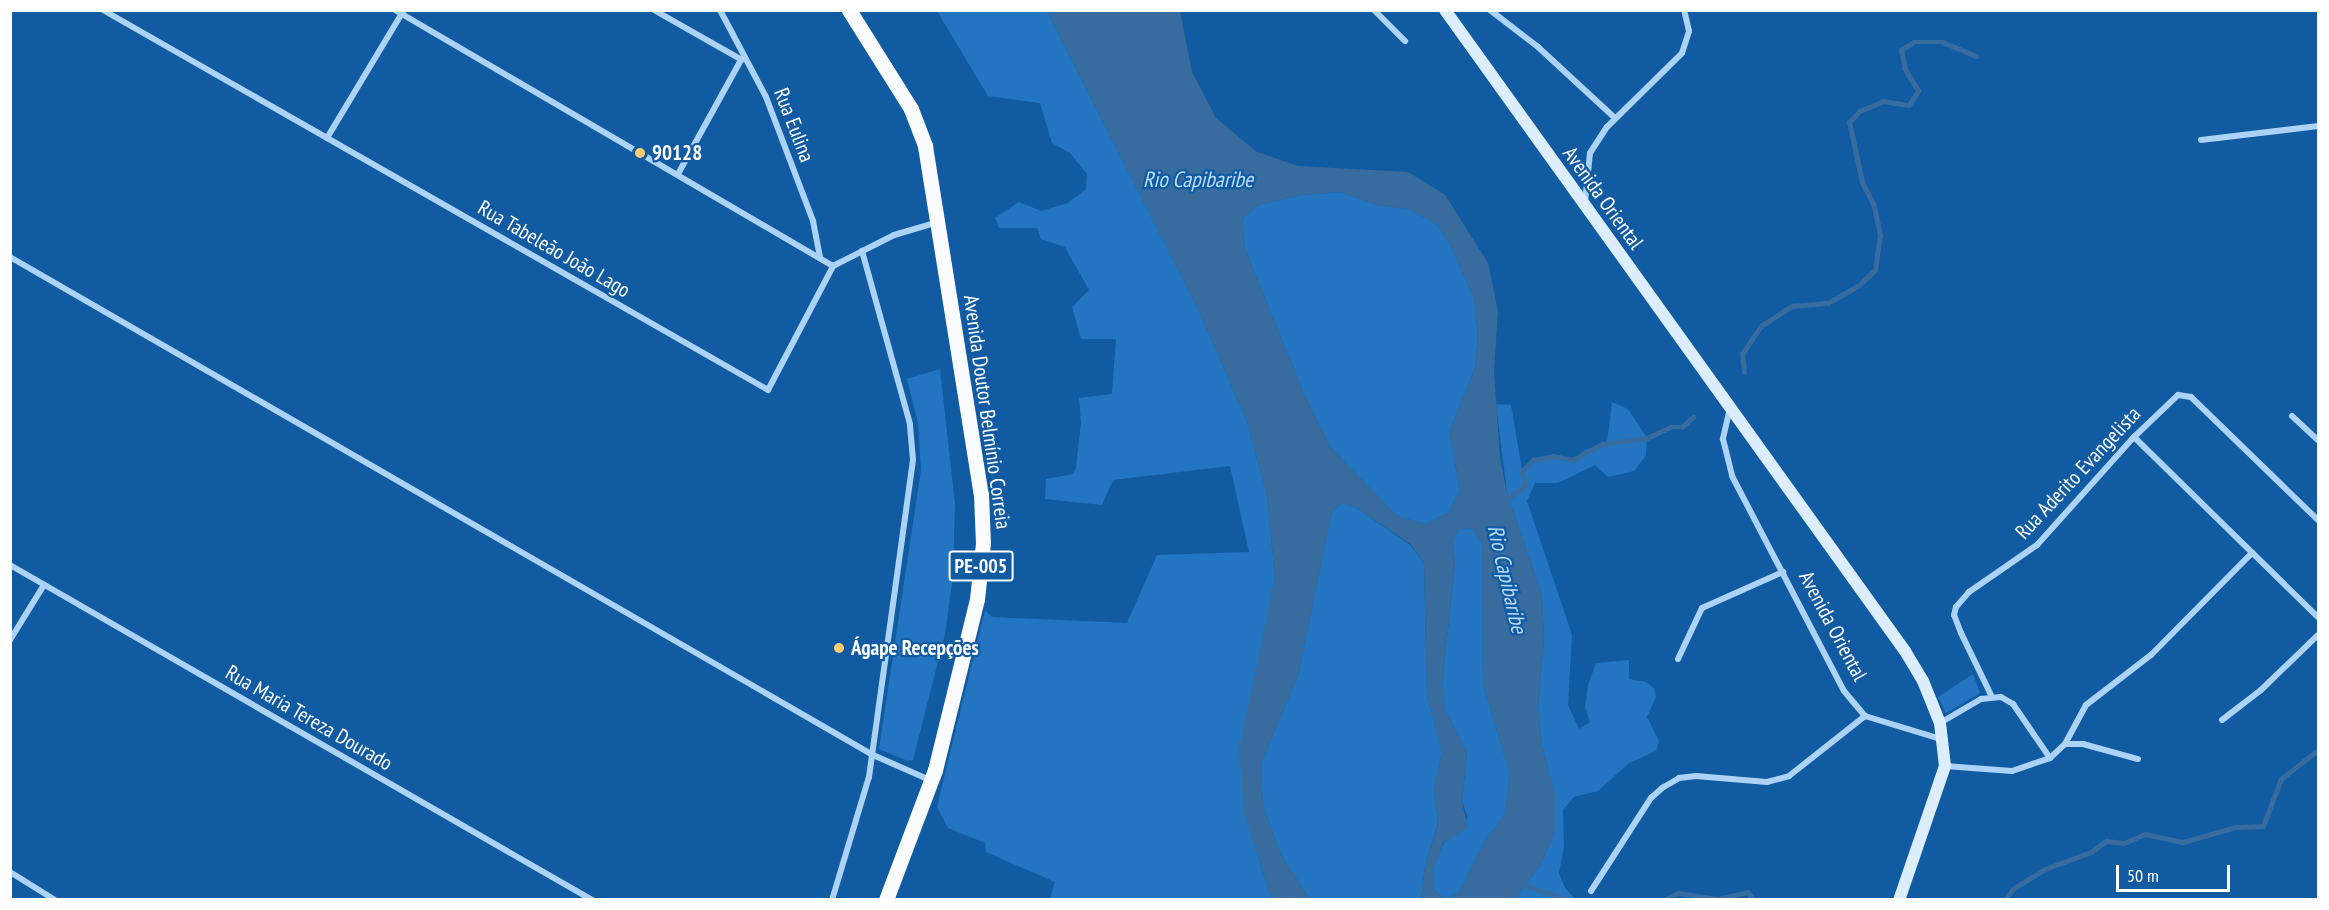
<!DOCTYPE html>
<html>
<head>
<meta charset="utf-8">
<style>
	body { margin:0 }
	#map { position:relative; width:2329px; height:910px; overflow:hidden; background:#115ba3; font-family:"PT Sans Narrow",sans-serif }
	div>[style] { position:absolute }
	.green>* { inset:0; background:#2475c1 }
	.water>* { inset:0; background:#386c9f }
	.stream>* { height:4.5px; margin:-2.25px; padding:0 2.25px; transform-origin:2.25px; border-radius:2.25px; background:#386c9f }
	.street>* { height:6px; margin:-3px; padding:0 3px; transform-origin:3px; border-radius:3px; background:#acd2f5 }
	.secondary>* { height:12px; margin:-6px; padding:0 6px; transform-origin:6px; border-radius:6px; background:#dcedfe }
	.primary>* { height:15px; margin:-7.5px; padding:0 7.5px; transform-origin:7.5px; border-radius:7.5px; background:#fafcff }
	.dots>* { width:16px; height:16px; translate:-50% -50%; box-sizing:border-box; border:3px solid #115ba3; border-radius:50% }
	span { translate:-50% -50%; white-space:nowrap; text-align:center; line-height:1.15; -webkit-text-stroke:4.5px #115ba3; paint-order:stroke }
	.shield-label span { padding:2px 4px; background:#115ba3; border:2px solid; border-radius:4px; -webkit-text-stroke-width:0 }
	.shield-label { font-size:20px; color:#fff; font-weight:700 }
	.street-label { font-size:21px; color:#fff }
	.poi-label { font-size:21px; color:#fff; font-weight:700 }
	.left { translate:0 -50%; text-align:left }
	.water-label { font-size:22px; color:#b9dcfb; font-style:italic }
	.frame { position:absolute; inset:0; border:12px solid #fff; pointer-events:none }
	.scale { position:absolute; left:2116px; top:865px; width:114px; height:27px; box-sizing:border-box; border:3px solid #fff; border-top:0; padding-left:8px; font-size:18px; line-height:21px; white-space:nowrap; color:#fff; -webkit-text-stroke:4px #115ba3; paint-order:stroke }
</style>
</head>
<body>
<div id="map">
	<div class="green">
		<i style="clip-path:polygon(937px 11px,1047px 11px,1199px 311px,1247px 422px,1267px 496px,1275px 578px,1261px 650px,1258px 857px,1272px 899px,1050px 899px,1055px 882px,986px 852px,985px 843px,948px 828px,937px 807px,985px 610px,992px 617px,1127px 623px,1157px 555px,1249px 552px,1230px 466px,1113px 480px,1102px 505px,1045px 499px,1046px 479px,1073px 474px,1076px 467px,1081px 423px,1079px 398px,1112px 394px,1116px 339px,1081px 339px,1072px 307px,1089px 290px,1065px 247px,1041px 239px,1037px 228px,999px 228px,995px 218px,1019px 202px,1041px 211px,1068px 203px,1086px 189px,1087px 174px,1070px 153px,1052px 143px,1040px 103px,988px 96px)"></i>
		<i style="clip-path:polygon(1341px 192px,1377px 205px,1411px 210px,1437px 225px,1451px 246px,1474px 299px,1478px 336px,1475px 368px,1449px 432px,1460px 489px,1448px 513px,1425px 524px,1397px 516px,1331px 448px,1304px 394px,1245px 249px,1242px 219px,1258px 205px,1302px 195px)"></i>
		<i style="clip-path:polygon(940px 369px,955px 504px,953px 576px,945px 634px,913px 760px,908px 761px,879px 749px,921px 470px,918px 423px,907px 379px)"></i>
		<i style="clip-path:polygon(1612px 402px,1628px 409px,1647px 438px,1646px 455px,1634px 471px,1608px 477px,1595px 465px,1558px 483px,1535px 483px,1527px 501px,1572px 635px,1568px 705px,1579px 729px,1590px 722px,1585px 707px,1588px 685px,1596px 663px,1629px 660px,1629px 679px,1646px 682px,1654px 688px,1656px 697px,1647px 717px,1659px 741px,1656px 751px,1629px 763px,1598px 791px,1574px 797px,1563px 810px,1564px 846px,1559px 873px,1565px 888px,1575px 899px,1515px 899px,1541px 864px,1555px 832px,1555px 795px,1542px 746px,1538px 708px,1544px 639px,1542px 595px,1507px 493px,1496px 404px,1511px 405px,1522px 470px,1533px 460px,1553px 456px,1573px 460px,1585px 450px,1607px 443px)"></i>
		<i style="clip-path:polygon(1343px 503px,1357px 508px,1410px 545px,1424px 563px,1427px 695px,1442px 752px,1434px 789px,1438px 822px,1425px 866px,1421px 899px,1310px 899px,1281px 855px,1263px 806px,1261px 764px,1298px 675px,1332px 511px)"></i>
		<i style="clip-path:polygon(1459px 529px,1473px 529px,1482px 544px,1483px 685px,1510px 774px,1505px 814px,1482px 845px,1459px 892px,1445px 899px,1435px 891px,1432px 873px,1443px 844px,1468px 818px,1462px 802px,1467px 752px,1445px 709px,1442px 683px,1455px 565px,1453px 541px)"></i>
		<i style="clip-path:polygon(1973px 674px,1980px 693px,1946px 713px,1938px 697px)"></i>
	</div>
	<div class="water">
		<i style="clip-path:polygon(evenodd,1047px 11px,1180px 11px,1192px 72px,1216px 118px,1257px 152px,1298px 166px,1408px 172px,1445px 195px,1488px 263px,1498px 311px,1494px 371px,1500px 458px,1507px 493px,1542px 595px,1544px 639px,1538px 708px,1542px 746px,1555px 795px,1555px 832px,1541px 864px,1515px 899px,1421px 899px,1425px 866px,1438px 823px,1434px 789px,1442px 752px,1427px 695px,1424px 563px,1410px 544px,1357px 508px,1343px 503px,1332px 511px,1298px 675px,1261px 764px,1263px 806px,1281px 855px,1310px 899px,1272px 899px,1244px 814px,1239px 749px,1275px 578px,1267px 496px,1247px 422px,1199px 311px,1047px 11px,1341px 192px,1377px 205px,1411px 210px,1437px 225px,1451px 246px,1474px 299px,1478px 336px,1475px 368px,1449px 432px,1460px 489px,1448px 513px,1425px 524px,1397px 516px,1331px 448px,1304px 394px,1245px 249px,1242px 219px,1258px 205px,1302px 195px,1341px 192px,1047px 11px,1459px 529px,1473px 529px,1482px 544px,1483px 685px,1510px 774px,1505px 814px,1482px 845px,1459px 892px,1445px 899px,1435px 891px,1433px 872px,1443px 843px,1468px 828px,1462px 802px,1467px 752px,1445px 709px,1442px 683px,1455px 565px,1453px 541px,1459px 529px)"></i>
	</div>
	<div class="stream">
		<i style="left:1744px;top:372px;width:18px;rotate:-96deg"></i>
		<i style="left:1742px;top:354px;width:34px;rotate:-56deg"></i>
		<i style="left:1761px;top:326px;width:37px;rotate:-33deg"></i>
		<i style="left:1792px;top:306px;width:36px;rotate:-5deg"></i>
		<i style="left:1828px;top:303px;width:34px;rotate:-30deg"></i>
		<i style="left:1858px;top:286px;width:23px;rotate:-43deg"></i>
		<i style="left:1875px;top:270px;width:35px;rotate:-82deg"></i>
		<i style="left:1880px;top:235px;width:30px;rotate:-102deg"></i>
		<i style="left:1874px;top:206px;width:27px;rotate:-117deg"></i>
		<i style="left:1862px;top:182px;width:61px;rotate:-102.2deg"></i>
		<i style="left:1849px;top:122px;width:16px;rotate:-45deg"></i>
		<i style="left:1860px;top:111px;width:25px;rotate:-23deg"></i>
		<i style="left:1883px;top:101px;width:26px;rotate:9deg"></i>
		<i style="left:1909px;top:105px;width:17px;rotate:-57deg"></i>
		<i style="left:1918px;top:91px;width:26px;rotate:-121deg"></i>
		<i style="left:1905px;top:69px;width:19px;rotate:-102deg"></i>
		<i style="left:1901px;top:50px;width:15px;rotate:-32deg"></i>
		<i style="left:1914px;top:42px;width:29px"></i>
		<i style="left:1943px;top:42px;width:36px;rotate:23deg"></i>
		<i style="left:1504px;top:501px;width:26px;rotate:-36deg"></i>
		<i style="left:1525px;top:486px;width:15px;rotate:-101deg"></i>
		<i style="left:1522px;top:471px;width:16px;rotate:-45deg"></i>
		<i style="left:1533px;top:460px;width:20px;rotate:-11deg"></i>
		<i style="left:1553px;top:456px;width:20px;rotate:11deg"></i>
		<i style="left:1573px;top:460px;width:33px;rotate:-29deg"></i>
		<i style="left:1602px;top:444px;width:45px;rotate:-7.6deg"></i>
		<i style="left:1647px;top:438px;width:26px;rotate:-25deg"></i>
		<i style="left:1671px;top:427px;width:11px"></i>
		<i style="left:1682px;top:427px;width:15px;rotate:-42deg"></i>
		<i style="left:1519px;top:883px;width:51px;rotate:19.5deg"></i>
		<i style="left:1664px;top:900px;width:16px;rotate:-27deg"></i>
		<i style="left:1678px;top:893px;width:40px;rotate:8.5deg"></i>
		<i style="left:1718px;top:899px;width:31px;rotate:-13deg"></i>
		<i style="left:1748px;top:892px;width:10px;rotate:53deg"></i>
		<i style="left:2005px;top:900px;width:14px;rotate:-54deg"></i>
		<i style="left:2013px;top:889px;width:38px;rotate:-32deg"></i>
		<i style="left:2045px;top:869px;width:49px;rotate:-20.3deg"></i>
		<i style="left:2091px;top:852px;width:19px;rotate:-36deg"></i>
		<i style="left:2106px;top:841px;width:18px;rotate:6deg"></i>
		<i style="left:2124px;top:843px;width:23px;rotate:-23deg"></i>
		<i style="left:2145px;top:834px;width:39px;rotate:12deg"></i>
		<i style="left:2183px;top:842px;width:55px;rotate:-15.8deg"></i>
		<i style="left:2236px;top:827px;width:27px;rotate:-2deg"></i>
		<i style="left:2263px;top:826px;width:50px;rotate:-69deg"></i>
		<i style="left:2281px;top:779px;width:47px;rotate:-38.1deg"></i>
	</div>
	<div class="street">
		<i style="left:103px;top:10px;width:766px;rotate:29.74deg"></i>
		<i style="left:768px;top:390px;width:140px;rotate:-62.3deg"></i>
		<i style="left:833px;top:266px;width:68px;rotate:-26.9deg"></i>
		<i style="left:894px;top:235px;width:43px;rotate:-16.3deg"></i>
		<i style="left:395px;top:10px;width:507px;rotate:30.31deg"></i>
		<i style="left:654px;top:10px;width:101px;rotate:29.6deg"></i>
		<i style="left:720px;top:10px;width:98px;rotate:62.1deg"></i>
		<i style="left:766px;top:97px;width:133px;rotate:69.2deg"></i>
		<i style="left:813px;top:221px;width:37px;rotate:79deg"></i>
		<i style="left:1374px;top:10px;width:44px;rotate:45deg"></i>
		<i style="left:1490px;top:10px;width:61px;rotate:37.6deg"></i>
		<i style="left:1538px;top:47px;width:105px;rotate:42.7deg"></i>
		<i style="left:327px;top:138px;width:149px;rotate:-59deg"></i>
		<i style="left:2201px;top:140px;width:118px;rotate:-6.8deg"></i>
		<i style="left:678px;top:174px;width:130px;rotate:-61.1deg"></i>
		<i style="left:1585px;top:202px;width:49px;rotate:-84.2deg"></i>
		<i style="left:1590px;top:153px;width:31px;rotate:-57deg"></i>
		<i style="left:1607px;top:127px;width:105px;rotate:-44.6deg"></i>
		<i style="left:1682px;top:53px;width:23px;rotate:-72deg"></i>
		<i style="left:1689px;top:31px;width:22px;rotate:-103deg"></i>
		<i style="left:10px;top:257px;width:996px;rotate:29.99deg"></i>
		<i style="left:873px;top:755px;width:62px;rotate:23.7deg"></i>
		<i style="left:1730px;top:408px;width:32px;rotate:103deg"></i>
		<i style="left:1723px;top:439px;width:38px;rotate:76deg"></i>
		<i style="left:1732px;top:476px;width:242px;rotate:62.5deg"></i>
		<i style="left:1844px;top:691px;width:33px;rotate:50deg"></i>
		<i style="left:1865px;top:716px;width:83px;rotate:16.9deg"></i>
		<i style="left:2292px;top:416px;width:35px;rotate:43deg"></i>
		<i style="left:2134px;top:437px;width:257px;rotate:44.4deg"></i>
		<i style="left:10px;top:565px;width:672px;rotate:29.92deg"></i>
		<i style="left:10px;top:640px;width:65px;rotate:-58.3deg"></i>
		<i style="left:1678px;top:659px;width:56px;rotate:-64.8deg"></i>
		<i style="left:1702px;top:608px;width:89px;rotate:-24deg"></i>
		<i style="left:1991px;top:695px;width:69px;rotate:-115.8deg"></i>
		<i style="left:1961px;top:633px;width:19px;rotate:-111deg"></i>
		<i style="left:1954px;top:615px;width:8px;rotate:-76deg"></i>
		<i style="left:1956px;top:607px;width:20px;rotate:-49deg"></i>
		<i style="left:1969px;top:592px;width:83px;rotate:-34.7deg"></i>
		<i style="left:2037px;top:545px;width:145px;rotate:-48.1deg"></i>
		<i style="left:2134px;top:437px;width:61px;rotate:-43.7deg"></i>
		<i style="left:2178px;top:395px;width:13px;rotate:9deg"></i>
		<i style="left:2191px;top:397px;width:177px;rotate:44.1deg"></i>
		<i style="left:2222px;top:720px;width:49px;rotate:-37.6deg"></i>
		<i style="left:2261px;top:690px;width:79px;rotate:-44deg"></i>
		<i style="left:1940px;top:723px;width:48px;rotate:-30.3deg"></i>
		<i style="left:1981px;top:699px;width:20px;rotate:-6deg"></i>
		<i style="left:2001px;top:697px;width:14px;rotate:30deg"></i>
		<i style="left:2013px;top:704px;width:65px;rotate:55.6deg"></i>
		<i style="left:2065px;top:744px;width:18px"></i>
		<i style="left:2083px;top:744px;width:57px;rotate:15.3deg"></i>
		<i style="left:1945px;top:766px;width:67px;rotate:4.3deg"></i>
		<i style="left:2012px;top:771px;width:40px;rotate:-18.9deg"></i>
		<i style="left:2050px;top:758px;width:21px;rotate:-43deg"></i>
		<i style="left:2065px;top:744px;width:44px;rotate:-61.7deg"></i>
		<i style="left:2086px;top:705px;width:82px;rotate:-37.6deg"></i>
		<i style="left:2151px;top:655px;width:144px;rotate:-45.3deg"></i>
		<i style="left:10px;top:872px;width:53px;rotate:31.9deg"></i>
		<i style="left:1591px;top:891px;width:111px;rotate:-57.2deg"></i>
		<i style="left:1651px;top:798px;width:15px;rotate:-42deg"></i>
		<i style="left:1662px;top:788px;width:20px;rotate:-30deg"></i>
		<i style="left:1679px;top:778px;width:17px;rotate:-7deg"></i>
		<i style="left:1696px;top:776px;width:71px;rotate:4.8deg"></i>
		<i style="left:1767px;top:782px;width:23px;rotate:-15deg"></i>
		<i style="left:1789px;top:776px;width:97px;rotate:-38.3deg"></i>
		<i style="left:832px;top:900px;width:128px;rotate:-73.3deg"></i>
		<i style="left:869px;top:777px;width:320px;rotate:-82.1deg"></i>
		<i style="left:913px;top:460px;width:36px;rotate:-95deg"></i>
		<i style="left:910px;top:424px;width:180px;rotate:-105.5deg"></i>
	</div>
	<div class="secondary">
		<i style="left:1445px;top:10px;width:789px;rotate:54.34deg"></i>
		<i style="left:1905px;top:651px;width:35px;rotate:59deg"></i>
		<i style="left:1923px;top:681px;width:45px;rotate:68deg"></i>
		<i style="left:1940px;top:723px;width:43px;rotate:83.4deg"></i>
		<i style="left:1945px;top:766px;width:142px;rotate:108.9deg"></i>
	</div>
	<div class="primary">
		<i style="left:849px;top:10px;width:117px;rotate:57.9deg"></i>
		<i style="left:911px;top:109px;width:40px;rotate:69deg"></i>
		<i style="left:925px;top:146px;width:352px;rotate:80.9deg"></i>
		<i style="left:981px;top:494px;width:49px;rotate:87.7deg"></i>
		<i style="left:983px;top:543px;width:56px;rotate:96.1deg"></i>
		<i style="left:977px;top:599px;width:176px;rotate:103.8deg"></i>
		<i style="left:935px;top:770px;width:139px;rotate:110.7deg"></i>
	</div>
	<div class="dots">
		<i style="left:640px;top:153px;background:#ffcc70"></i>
		<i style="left:839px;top:648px;background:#ffcc70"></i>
	</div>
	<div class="shield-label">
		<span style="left:981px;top:566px">PE-005</span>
	</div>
	<div class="street-label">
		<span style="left:794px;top:125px;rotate:69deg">Rua Eulina</span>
		<span style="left:1603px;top:198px;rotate:54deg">Avenida Oriental</span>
		<span style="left:554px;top:249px;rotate:30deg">Rua Tabeleão João Lago</span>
		<span style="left:987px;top:412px;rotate:82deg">Avenida Doutor Belmínio Correia</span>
		<span style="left:2078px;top:473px;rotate:-47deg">Rua Aderito Evangelista</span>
		<span style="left:1833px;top:626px;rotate:62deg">Avenida Oriental</span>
		<span style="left:309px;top:718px;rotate:30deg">Rua Maria Tereza Dourado</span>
	</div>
	<div class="poi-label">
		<span class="left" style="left:652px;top:153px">90128</span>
		<span class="left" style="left:851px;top:648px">Ágape Recepções</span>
	</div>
	<div class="water-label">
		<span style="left:1198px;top:180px">Rio Capibaribe</span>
		<span style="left:1507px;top:579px;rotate:77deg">Rio Capibaribe</span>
	</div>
	<div class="frame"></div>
	<div class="scale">50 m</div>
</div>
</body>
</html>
